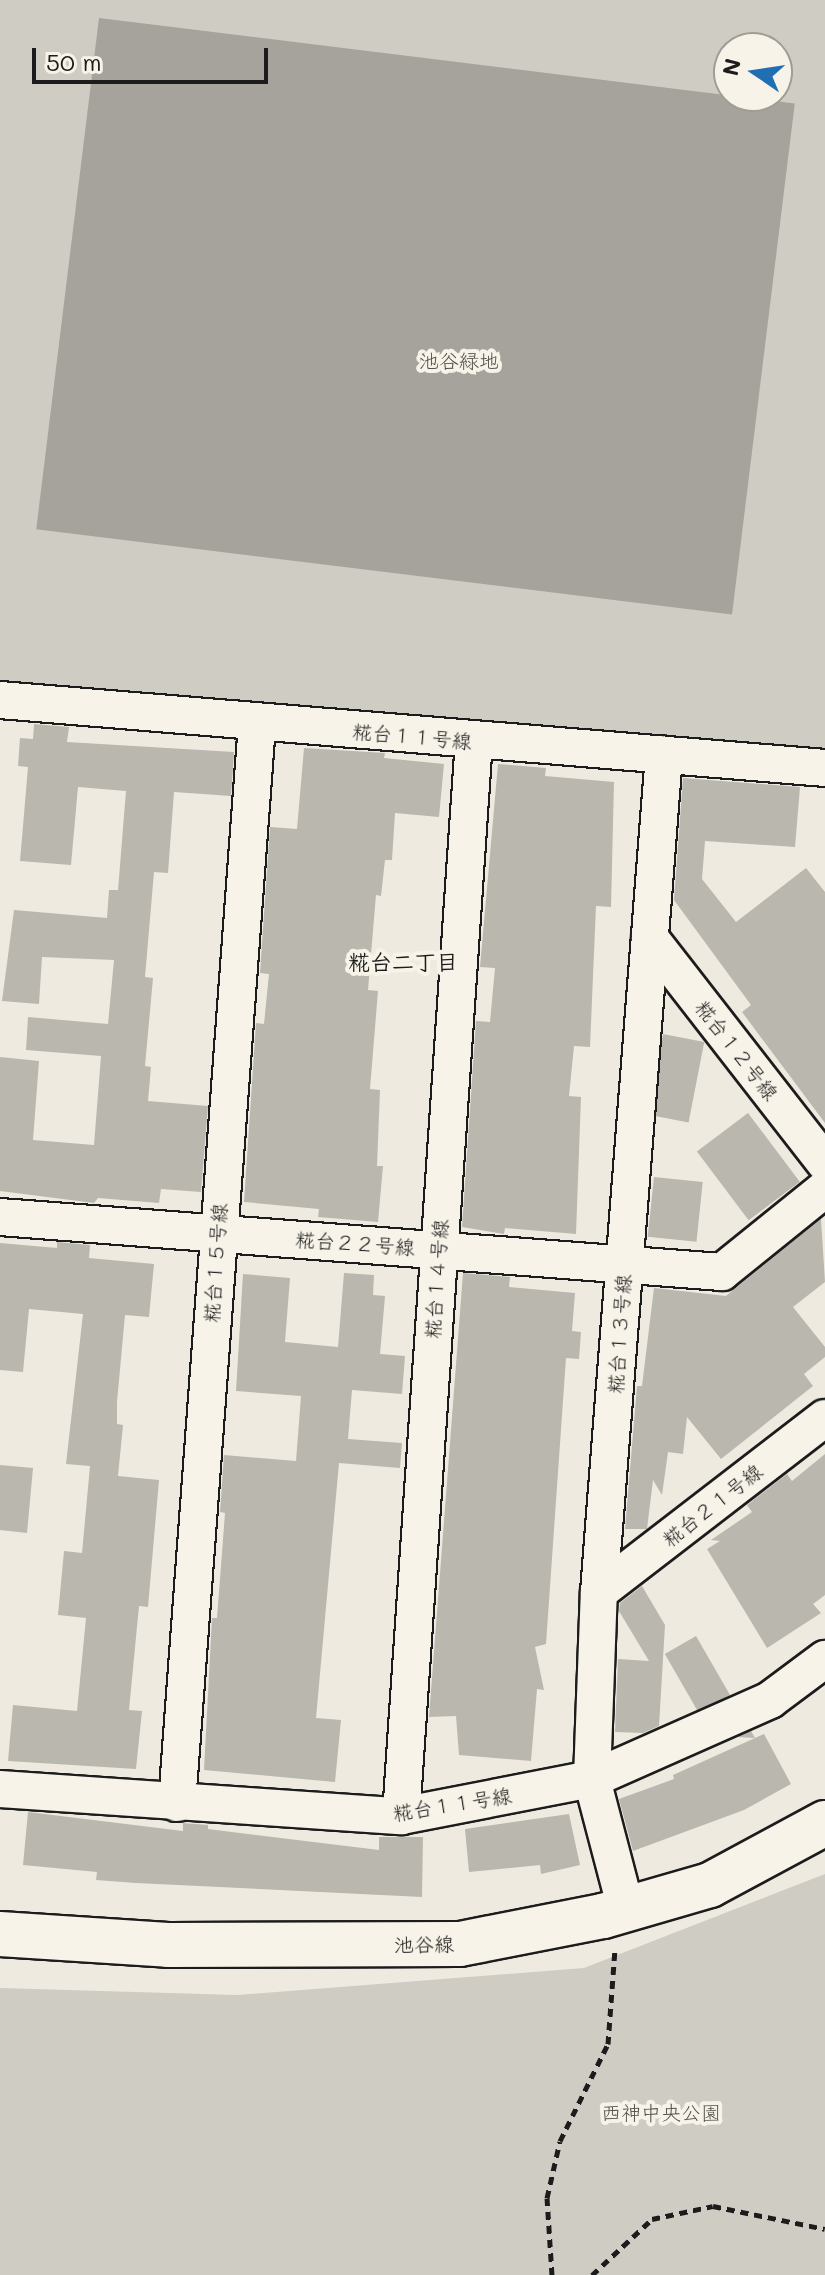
<!DOCTYPE html>
<html>
<head>
<meta charset="utf-8">
<style>
	body { margin:0 }
	#map { position:relative; width:825px; height:2275px; overflow:hidden; background:#eeeae0; font-family:Mali,"Klee One",sans-serif }
	div>[style] { position:absolute }
	.green>* { inset:0; background:#cfccc3 }
	.water>* { inset:0; background:#a6a39d; transform-origin:0 0 }
	.building>* { inset:0; background:#bab7af; transform-origin:0 0 }
	.path>* { height:5px; margin-top:-2.5px; transform-origin:0; background:repeating-linear-gradient(90deg,#1c1c1c 0 8px,transparent 0 14px) }
	.roads { filter:drop-shadow(2px 0 #1c1c1c) drop-shadow(-2px 0 #1c1c1c) drop-shadow(0 2px #1c1c1c) drop-shadow(0 -2px #1c1c1c) }
	.minor>* { height:36px; margin:-18px; padding:0 18px; transform-origin:18px; border-radius:18px; background:#f7f3e8 }
	.tertiary>* { height:44px; margin:-22px; padding:0 22px; transform-origin:22px; border-radius:22px; background:#f7f3e8 }
	span { translate:-50% -50%; white-space:nowrap; text-align:center; line-height:1.15; -webkit-text-stroke:8px #f7f3e8; paint-order:stroke }
	.park-label { font-size:20px; color:#52514e }
	.street-label { font-size:20px; color:#1c1c1c }
	.neighbourhood-label { font-size:22px; color:#1c1c1c; font-weight:700 }
	.north { position:absolute; left:713px; top:32px; width:80px; height:80px; box-sizing:border-box; background:#f7f3e8; border:2px solid #9f9d96; border-radius:50%; rotate:283deg; font-size:22px; font-weight:700; line-height:32px; text-align:center; color:#1c1c1c }
	.north::after { content:''; display:block; margin:auto; width:28px; height:36px; background:#1f6fb2; clip-path:polygon(50% 0,100% 100%,50% 72%,0 100%) }
	.scale { position:absolute; left:32px; top:48px; width:236px; height:36px; box-sizing:border-box; border:4px solid #1c1c1c; border-top:0; padding-left:10px; font-size:24px; line-height:28px; white-space:nowrap; color:#1c1c1c; -webkit-text-stroke:6px #f7f3e8; paint-order:stroke }
</style>
</head>
<body>
<div id="map">
	<div class="green">
		<i style="clip-path:polygon(evenodd,0 0,825px 0,825px 749px,0 687px,0 0,729px 48px,777px 48px,777px 96px,729px 96px,729px 48px)"></i>
		<i style="clip-path:polygon(825px 1874px,825px 2275px,0 2275px,0 1988px,237px 1995px,584px 1968px)"></i>
	</div>
	<div class="water">
		<i style="left:99px;top:18px;width:701px;height:515px;rotate:7deg"></i>
	</div>
	<div class="building">
		<i style="clip-path:polygon(34px 724px,69px 727px,67px 742px,234px 752px,231px 796px,174px 792px,168px 873px,154px 872px,145px 977px,153px 978px,145px 1066px,151px 1067px,148px 1101px,208px 1106px,201px 1192px,161px 1189px,159px 1203px,98px 1198px,94px 1203px,0 1191px,0 1057px,39px 1061px,33px 1140px,94px 1145px,101px 1056px,26px 1050px,28px 1017px,108px 1024px,114px 960px,42px 957px,39px 1004px,2px 1001px,14px 910px,107px 918px,109px 890px,118px 890px,126px 791px,78px 787px,71px 865px,20px 861px,28px 767px,18px 766px,20px 738px,33px 739px)"></i>
		<i style="clip-path:polygon(304px 748px,385px 753px,384px 758px,444px 764px,439px 817px,395px 813px,392px 860px,385px 860px,381px 896px,376px 895px,368px 990px,378px 991px,370px 1089px,380px 1090px,377px 1166px,383px 1166px,378px 1222px,318px 1217px,319px 1209px,244px 1202px,256px 1023px,264px 1024px,269px 974px,260px 973px,270px 827px,297px 829px)"></i>
		<i style="clip-path:polygon(498px 764px,546px 768px,545px 776px,614px 782px,611px 907px,596px 906px,590px 1047px,574px 1046px,569px 1096px,581px 1097px,576px 1234px,505px 1228px,504px 1234px,462px 1227px,476px 1021px,490px 1022px,495px 968px,480px 967px)"></i>
		<i style="clip-path:polygon(683px 778px,800px 787px,795px 847px,705px 841px,702px 879px,736px 922px,806px 868px,825px 892px,825px 1123px,742px 1012px,751px 1005px,674px 900px)"></i>
		<i style="left:663px;top:1034px;width:42px;height:82px;rotate:11deg"></i>
		<i style="left:748px;top:1113px;width:86px;height:64px;rotate:53deg"></i>
		<i style="left:654px;top:1177px;width:49px;height:60px;rotate:6deg"></i>
		<i style="clip-path:polygon(821px 1219px,825px 1282px,793px 1307px,825px 1347px,825px 1357px,804px 1374px,813px 1386px,721px 1459px,687px 1417px,683px 1454px,668px 1452px,662px 1495px,653px 1480px,647px 1529px,625px 1529px,637px 1386px,642px 1386px,654px 1288px,726px 1296px)"></i>
		<i style="clip-path:polygon(57px 1242px,90px 1245px,89px 1258px,154px 1264px,149px 1317px,125px 1315px,117px 1402px,117px 1424px,123px 1425px,118px 1476px,159px 1480px,148px 1607px,139px 1606px,129px 1710px,142px 1711px,136px 1769px,8px 1761px,13px 1705px,77px 1711px,86px 1618px,58px 1615px,64px 1551px,82px 1553px,90px 1466px,66px 1464px,83px 1314px,29px 1309px,23px 1372px,0 1370px,0 1243px,57px 1248px)"></i>
		<i style="clip-path:polygon(344px 1273px,374px 1275px,373px 1295px,385px 1296px,380px 1354px,405px 1356px,402px 1394px,352px 1390px,348px 1439px,402px 1443px,400px 1468px,339px 1463px,316px 1718px,341px 1720px,335px 1782px,204px 1770px,212px 1618px,217px 1618px,225px 1513px,220px 1512px,224px 1455px,296px 1461px,301px 1396px,236px 1391px,243px 1274px,290px 1278px,285px 1342px,338px 1347px)"></i>
		<i style="clip-path:polygon(463px 1273px,510px 1277px,509px 1287px,575px 1293px,572px 1331px,581px 1332px,579px 1359px,566px 1358px,546px 1644px,535px 1647px,544px 1690px,537px 1689px,531px 1761px,459px 1755px,456px 1716px,429px 1717px)"></i>
		<i style="clip-path:polygon(825px 1454px,825px 1595px,813px 1604px,821px 1613px,767px 1648px,707px 1549px,720px 1541px,711px 1540px,752px 1512px,747px 1505px,787px 1474px,792px 1481px)"></i>
		<i style="clip-path:polygon(0 1465px,33px 1468px,27px 1533px,0 1530px)"></i>
		<i style="clip-path:polygon(642px 1586px,665px 1625px,659px 1726px,643px 1733px,615px 1732px,618px 1659px,649px 1661px,619px 1611px,620px 1603px)"></i>
		<i style="left:696px;top:1636px;width:68px;height:36px;rotate:60deg"></i>
		<i style="clip-path:polygon(751px 1731px,755px 1738px,764px 1734px,791px 1784px,744px 1810px,633px 1851px,619px 1799px,674px 1779px,673px 1775px,755px 1738px,737px 1737px)"></i>
		<i style="clip-path:polygon(28px 1812px,183px 1831px,183px 1823px,208px 1825px,208px 1829px,379px 1850px,379px 1837px,423px 1837px,422px 1897px,136px 1883px,96px 1880px,97px 1872px,23px 1865px)"></i>
		<i style="clip-path:polygon(569px 1814px,580px 1865px,541px 1874px,540px 1865px,469px 1872px,465px 1829px)"></i>
	</div>
	<div class="path">
		<i style="left:552px;top:2275px;width:77px;rotate:-93.7deg"></i>
		<i style="left:547px;top:2198px;width:58px;rotate:-77.2deg"></i>
		<i style="left:560px;top:2141px;width:108px;rotate:-63.7deg"></i>
		<i style="left:608px;top:2044px;width:95px;rotate:-85.8deg"></i>
		<i style="left:592px;top:2275px;width:82px;rotate:-43deg"></i>
		<i style="left:652px;top:2219px;width:62px;rotate:-12deg"></i>
		<i style="left:713px;top:2206px;width:114px;rotate:11.6deg"></i>
	</div>
	<div class="roads">
		<div class="minor">
			<i style="left:0;top:700px;width:828px;rotate:4.71deg"></i>
			<i style="left:650px;top:938px;width:285px;rotate:52.1deg"></i>
			<i style="left:0;top:1217px;width:724px;rotate:4.36deg"></i>
			<i style="left:722px;top:1272px;width:132px;rotate:-38.9deg"></i>
			<i style="left:599px;top:1592px;width:285px;rotate:-37.6deg"></i>
			<i style="left:0;top:1789px;width:402px;rotate:3.9deg"></i>
			<i style="left:401px;top:1816px;width:195px;rotate:-11deg"></i>
			<i style="left:592px;top:1779px;width:195px;rotate:-23.9deg"></i>
			<i style="left:770px;top:1700px;width:69px;rotate:-36.7deg"></i>
			<i style="left:177px;top:1803px;width:1082px;rotate:-85.76deg"></i>
			<i style="left:401px;top:1816px;width:1077px;rotate:-86.12deg"></i>
			<i style="left:626px;top:1909px;width:134px;rotate:-104.7deg"></i>
			<i style="left:592px;top:1779px;width:187px;rotate:-87.9deg"></i>
			<i style="left:599px;top:1592px;width:840px;rotate:-85.56deg"></i>
		</div>
		<div class="tertiary">
			<i style="left:0;top:1934px;width:168px;rotate:3.7deg"></i>
			<i style="left:168px;top:1945px;width:292px;rotate:-0.2deg"></i>
			<i style="left:460px;top:1944px;width:146px;rotate:-11.1deg"></i>
			<i style="left:603px;top:1916px;width:111px;rotate:-16.2deg"></i>
			<i style="left:710px;top:1885px;width:131px;rotate:-28.3deg"></i>
		</div>
	</div>
	<div class="park-label">
		<span style="left:459px;top:360px">池谷緑地</span>
		<span style="left:661px;top:2112px">西神中央公園</span>
	</div>
	<div class="street-label">
		<span style="left:412px;top:736px;rotate:5deg">糀台１１号線</span>
		<span style="left:737px;top:1050px;rotate:52deg">糀台１２号線</span>
		<span style="left:355px;top:1243px;rotate:4deg">糀台２２号線</span>
		<span style="left:215px;top:1263px;rotate:-86deg">糀台１５号線</span>
		<span style="left:436px;top:1279px;rotate:-86deg">糀台１４号線</span>
		<span style="left:619px;top:1334px;rotate:-86deg">糀台１３号線</span>
		<span style="left:712px;top:1505px;rotate:-38deg">糀台２１号線</span>
		<span style="left:452px;top:1804px;rotate:-9deg">糀台１１号線</span>
		<span style="left:424px;top:1944px;rotate:-1deg">池谷線</span>
	</div>
	<div class="neighbourhood-label">
		<span style="left:403px;top:962px">糀台二丁目</span>
	</div>
	<div class="north">N</div>
	<div class="scale">50 m</div>
</div>
</body>
</html>
